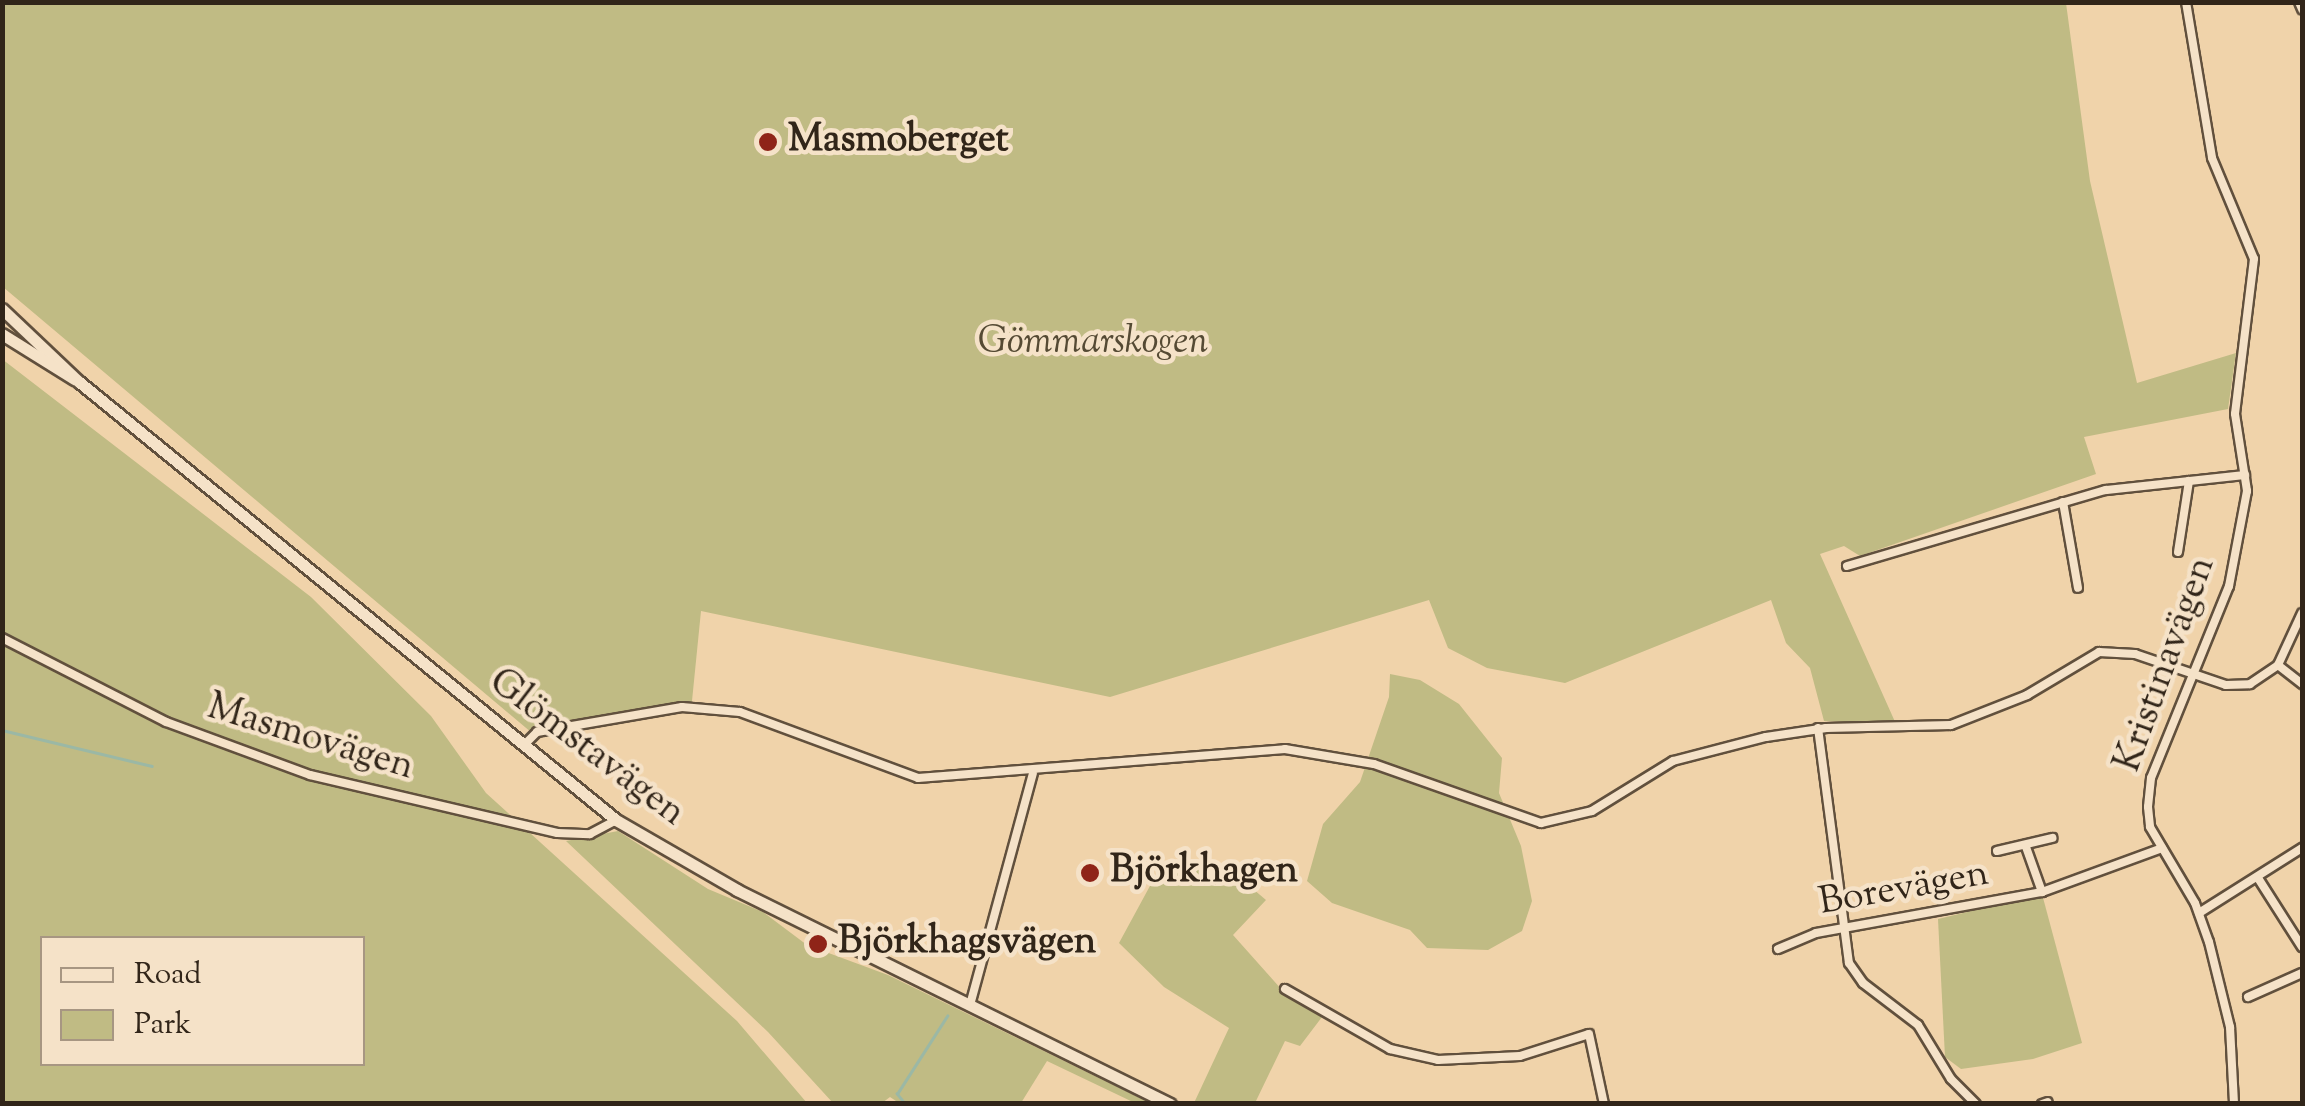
<!DOCTYPE html>
<html>
<head>
<meta charset="utf-8">
<style>
	body { margin:0 }
	#map { position:relative; width:2305px; height:1106px; overflow:hidden; background:#f0d3aa; font-family:"Sorts Mill Goudy",serif }
	div>[style] { position:absolute }
	.green>* { inset:0; background:#c0bb84 }
	.stream>* { height:2.5px; margin:-1.25px; padding:0 1.25px; transform-origin:1.25px; border-radius:1.25px; background:#9bb8a5 }
	.roads { filter:drop-shadow(2px 0 #61503d) drop-shadow(-2px 0 #61503d) drop-shadow(0 2px #61503d) drop-shadow(0 -2px #61503d) }
	.minor>* { height:8px; margin:-4px; padding:0 4px; transform-origin:4px; border-radius:4px; background:#f5e2c8 }
	.secondary>* { height:11px; margin:-5.5px; padding:0 5.5px; transform-origin:5.5px; border-radius:5.5px; background:#f5e2c8 }
	.dots>* { width:28px; height:28px; translate:-50% -50%; box-sizing:border-box; border:5px solid #f5e2c8; border-radius:50% }
	span { translate:-50% -50%; white-space:nowrap; text-align:center; line-height:1.15; -webkit-text-stroke:9px #f5e2c8; paint-order:stroke }
	.poi-label { font-size:38px; color:#312519; font-weight:700 }
	.left { translate:0 -50%; text-align:left }
	.park-label { font-size:38px; color:#554a34; font-style:italic }
	.street-label { font-size:38px; color:#312519 }
	.frame { position:absolute; inset:0; border:5px solid #312519; pointer-events:none }
	.legend { position:absolute; left:40px; top:936px; width:325px; height:130px; box-sizing:border-box; background:#f5e2c8; border:2px solid #a79682; margin:0; padding:12px 18px; list-style:none; font-size:30px; color:#312519 }
	.legend li { display:flex; align-items:center; gap:20px; height:50px }
	.legend b { width:50px; border:2px solid #a79682 }
</style>
</head>
<body>
<div id="map">
	<div class="green">
		<i style="clip-path:polygon(2px 3px,2066px 3px,2090px 181px,2137px 383px,2236px 353px,2228px 409px,2084px 437px,2096px 474px,1860px 556px,1844px 546px,1820px 554px,1896px 724px,1824px 721px,1810px 668px,1786px 643px,1771px 600px,1565px 683px,1487px 668px,1448px 648px,1429px 600px,1110px 697px,701px 611px,691px 711px,538px 738px,3px 287px)"></i>
		<i style="clip-path:polygon(evenodd,2px 359px,311px 597px,431px 716px,486px 793px,737px 1021px,807px 1103px,3px 1103px,2px 359px,42px 938px,362px 938px,362px 1064px,42px 1064px,42px 938px)"></i>
		<i style="clip-path:polygon(1390px 674px,1420px 680px,1459px 704px,1502px 758px,1499px 793px,1521px 846px,1532px 901px,1522px 931px,1488px 950px,1427px 948px,1410px 930px,1332px 903px,1307px 881px,1323px 824px,1360px 782px,1389px 697px)"></i>
		<i style="clip-path:polygon(618px 831px,708px 889px,763px 912px,807px 945px,888px 975px,1150px 1103px,1135px 1103px,1047px 1061px,1021px 1103px,899px 1103px,890px 1097px,882px 1103px,833px 1103px,768px 1032px,566px 841px)"></i>
		<i style="clip-path:polygon(1194px 868px,1233px 872px,1266px 900px,1233px 935px,1290px 999px,1322px 1017px,1300px 1046px,1285px 1041px,1255px 1103px,1194px 1103px,1229px 1028px,1164px 987px,1119px 943px,1157px 873px)"></i>
		<i style="clip-path:polygon(2042px 894px,2082px 1043px,2033px 1059px,1961px 1069px,1945px 1057px,1938px 919px)"></i>
	</div>
	<div class="stream">
		<i style="left:2px;top:730px;width:154px;rotate:13.5deg"></i>
		<i style="left:905px;top:1104px;width:13px;rotate:-129deg"></i>
		<i style="left:897px;top:1094px;width:93px;rotate:-57.3deg"></i>
	</div>
	<div class="roads">
		<div class="minor">
			<i style="left:2186px;top:2px;width:158px;rotate:80.5deg"></i>
			<i style="left:2212px;top:158px;width:109px;rotate:67.4deg"></i>
			<i style="left:2254px;top:259px;width:156px;rotate:97deg"></i>
			<i style="left:2235px;top:414px;width:78px;rotate:81.1deg"></i>
			<i style="left:2247px;top:491px;width:97px;rotate:100.7deg"></i>
			<i style="left:2229px;top:586px;width:207px;rotate:112.1deg"></i>
			<i style="left:2151px;top:778px;width:29px;rotate:96deg"></i>
			<i style="left:2148px;top:807px;width:20px;rotate:84deg"></i>
			<i style="left:2150px;top:827px;width:88px;rotate:59.4deg"></i>
			<i style="left:2195px;top:903px;width:41px;rotate:70.3deg"></i>
			<i style="left:2209px;top:942px;width:88px;rotate:76.1deg"></i>
			<i style="left:2230px;top:1027px;width:77px;rotate:87deg"></i>
			<i style="left:2299px;top:2px;width:8px;rotate:67deg"></i>
			<i style="left:2063px;top:502px;width:87px;rotate:80.1deg"></i>
			<i style="left:2178px;top:552px;width:72px;rotate:-81.2deg"></i>
			<i style="left:1847px;top:566px;width:270px;rotate:-16.4deg"></i>
			<i style="left:2106px;top:490px;width:140px;rotate:-6.2deg"></i>
			<i style="left:2px;top:638px;width:184px;rotate:27.1deg"></i>
			<i style="left:166px;top:722px;width:153px;rotate:20.2deg"></i>
			<i style="left:310px;top:775px;width:254px;rotate:13.2deg"></i>
			<i style="left:557px;top:833px;width:33px;rotate:2deg"></i>
			<i style="left:590px;top:834px;width:30px;rotate:-28deg"></i>
			<i style="left:2278px;top:665px;width:31px;rotate:38deg"></i>
			<i style="left:1818px;top:728px;width:237px;rotate:82.5deg"></i>
			<i style="left:1849px;top:963px;width:24px;rotate:55deg"></i>
			<i style="left:1863px;top:983px;width:69px;rotate:37.4deg"></i>
			<i style="left:1918px;top:1025px;width:63px;rotate:58.6deg"></i>
			<i style="left:1951px;top:1079px;width:35px;rotate:45deg"></i>
			<i style="left:525px;top:744px;width:17px;rotate:-45deg"></i>
			<i style="left:537px;top:732px;width:147px;rotate:-9.8deg"></i>
			<i style="left:682px;top:707px;width:58px;rotate:4.9deg"></i>
			<i style="left:740px;top:712px;width:190px;rotate:20.3deg"></i>
			<i style="left:918px;top:778px;width:368px;rotate:-4.5deg"></i>
			<i style="left:1285px;top:749px;width:90px;rotate:9.6deg"></i>
			<i style="left:1374px;top:764px;width:177px;rotate:19.5deg"></i>
			<i style="left:1541px;top:823px;width:52px;rotate:-13.2deg"></i>
			<i style="left:1592px;top:811px;width:95px;rotate:-31.7deg"></i>
			<i style="left:1673px;top:761px;width:96px;rotate:-14.5deg"></i>
			<i style="left:1766px;top:737px;width:61px;rotate:-8.5deg"></i>
			<i style="left:1826px;top:728px;width:125px;rotate:-1.4deg"></i>
			<i style="left:1951px;top:725px;width:82px;rotate:-21.5deg"></i>
			<i style="left:2027px;top:695px;width:84px;rotate:-30.8deg"></i>
			<i style="left:2099px;top:652px;width:36px;rotate:3deg"></i>
			<i style="left:2135px;top:654px;width:96px;rotate:18.8deg"></i>
			<i style="left:2226px;top:685px;width:24px;rotate:-2deg"></i>
			<i style="left:2250px;top:684px;width:34px;rotate:-34deg"></i>
			<i style="left:2278px;top:665px;width:57px;rotate:-65.2deg"></i>
			<i style="left:2026px;top:847px;width:48px;rotate:70.4deg"></i>
			<i style="left:1997px;top:851px;width:57px;rotate:-13.3deg"></i>
			<i style="left:2258px;top:878px;width:82px;rotate:57.5deg"></i>
			<i style="left:2199px;top:913px;width:122px;rotate:-32.3deg"></i>
			<i style="left:1778px;top:949px;width:41px;rotate:-22.8deg"></i>
			<i style="left:1816px;top:933px;width:230px;rotate:-10.3deg"></i>
			<i style="left:2042px;top:892px;width:128px;rotate:-20.1deg"></i>
			<i style="left:1285px;top:989px;width:121px;rotate:29.7deg"></i>
			<i style="left:1390px;top:1049px;width:49px;rotate:12.9deg"></i>
			<i style="left:1438px;top:1060px;width:82px;rotate:-2.8deg"></i>
			<i style="left:1520px;top:1056px;width:72px;rotate:-17.7deg"></i>
			<i style="left:1589px;top:1034px;width:72px;rotate:77.9deg"></i>
			<i style="left:2248px;top:997px;width:59px;rotate:-24deg"></i>
			<i style="left:970px;top:1005px;width:240px;rotate:-74.8deg"></i>
			<i style="left:2042px;top:1104px;width:6px;rotate:-18deg"></i>
		</div>
		<div class="secondary">
			<i style="left:2px;top:309px;width:105px;rotate:43.5deg"></i>
			<i style="left:78px;top:381px;width:694px;rotate:39.21deg"></i>
			<i style="left:616px;top:820px;width:140px;rotate:30deg"></i>
			<i style="left:737px;top:890px;width:483px;rotate:26.3deg"></i>
			<i style="left:2px;top:334px;width:85px;rotate:32deg"></i>
		</div>
	</div>
	<div class="dots">
		<i style="left:768px;top:142px;background:#8f2418"></i>
		<i style="left:1090px;top:873px;background:#8f2418"></i>
		<i style="left:818px;top:944px;background:#8f2418"></i>
	</div>
	<div class="poi-label">
		<span class="left" style="left:788px;top:142px">Masmoberget</span>
		<span class="left" style="left:1110px;top:873px">Björkhagen</span>
		<span class="left" style="left:838px;top:944px">Björkhagsvägen</span>
	</div>
	<div class="park-label">
		<span style="left:1093px;top:344px">Gömmarskogen</span>
	</div>
	<div class="street-label">
		<span style="left:2167px;top:665px;rotate:-70deg">Kristinavägen</span>
		<span style="left:310px;top:739px;rotate:17deg">Masmovägen</span>
		<span style="left:586px;top:749px;rotate:37deg">Glömstavägen</span>
		<span style="left:1904px;top:890px;rotate:-10deg">Borevägen</span>
	</div>
	<div class="frame"></div>
	<ul class="legend">
	<li><b style="height:12px;background:#f5e2c8"></b>Road</li>
	<li><b style="height:28px;background:#c0bb84"></b>Park</li>
	</ul>
</div>
</body>
</html>
